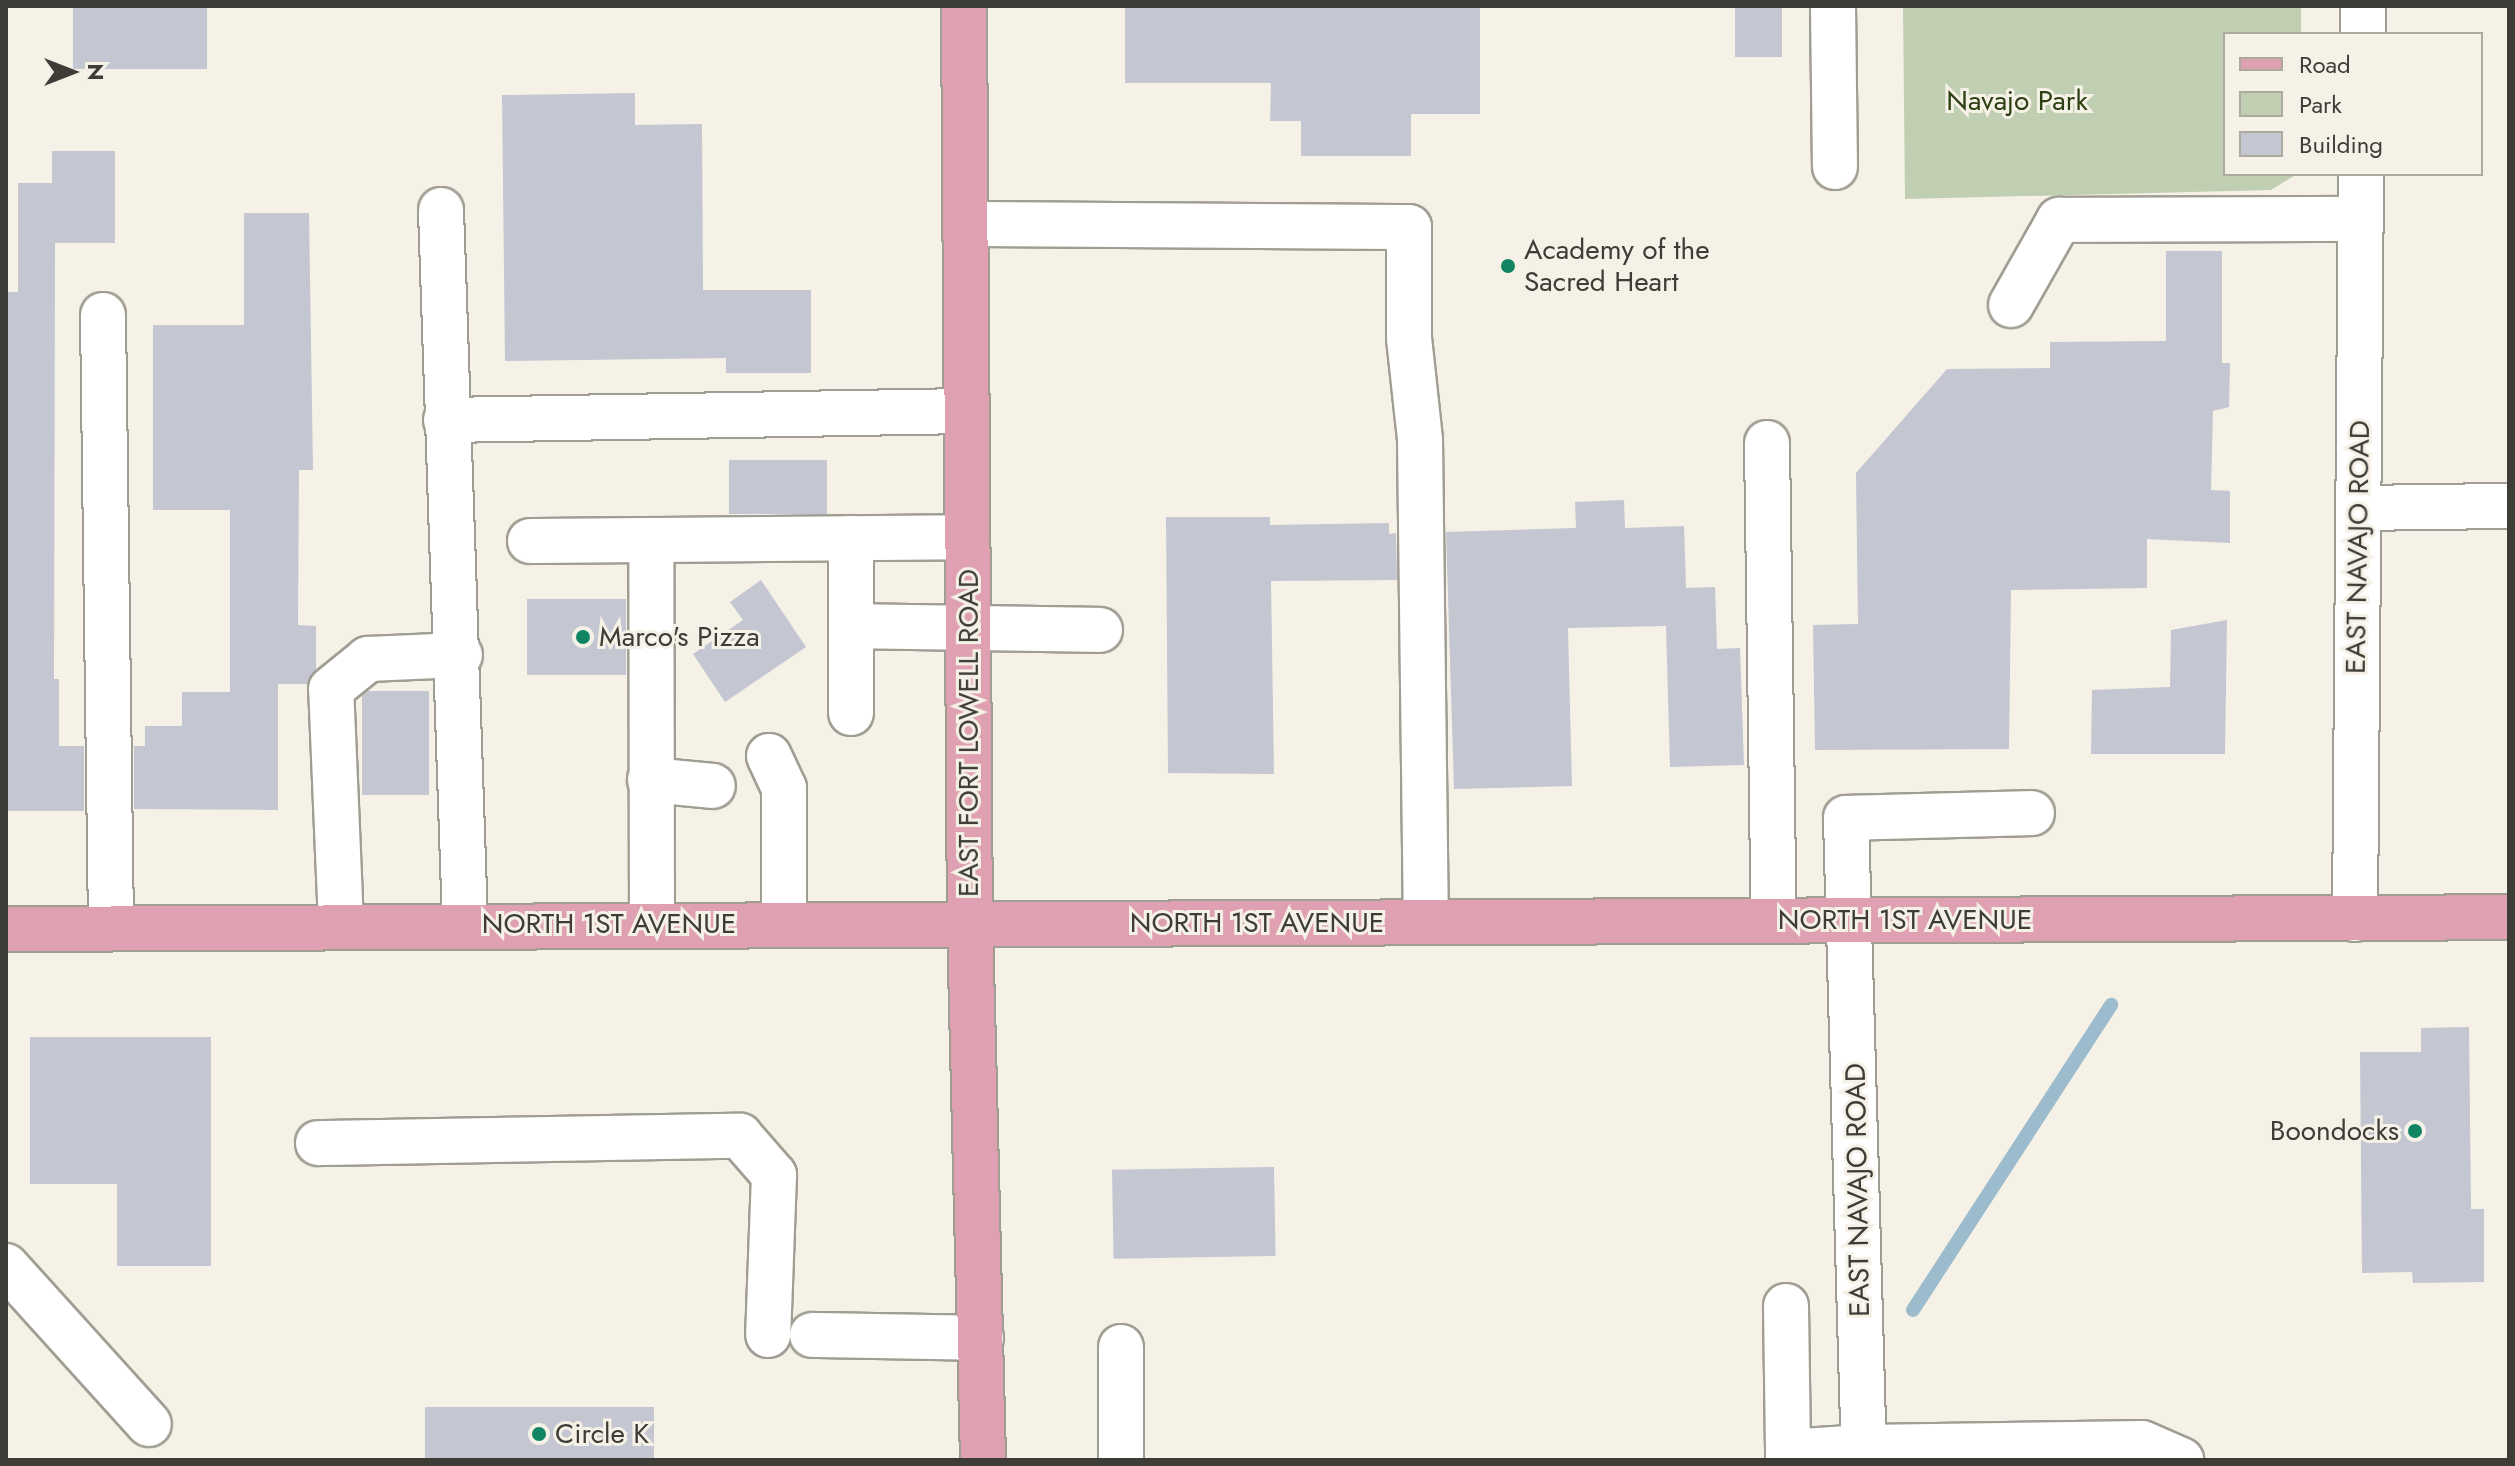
<!DOCTYPE html>
<html>
<head>
<meta charset="utf-8">
<style>
	body { margin:0 }
	#map { position:relative; width:2515px; height:1466px; overflow:hidden; background:#f5f1e6; font-family:Jost,sans-serif }
	div>[style] { position:absolute }
	.green>* { inset:0; background:#c0cfb2 }
	.stream>* { height:14px; margin:-7px; padding:0 7px; transform-origin:7px; border-radius:7px; background:#9cbccd }
	.building>* { inset:0; background:#c4c6d1; transform-origin:0 0 }
	.roads { filter:drop-shadow(2px 0 #a09d92) drop-shadow(-2px 0 #a09d92) drop-shadow(0 2px #a09d92) drop-shadow(0 -2px #a09d92) }
	.minor>* { height:44px; margin:-22px; padding:0 22px; transform-origin:22px; border-radius:22px; background:#fff }
	.major>* { height:44px; margin:-22px; padding:0 22px; transform-origin:22px; border-radius:22px; background:#dfa1b2 }
	.dots>* { width:22px; height:22px; translate:-50% -50%; box-sizing:border-box; border:4px solid #f5f1e6; border-radius:50% }
	span { translate:-50% -50%; white-space:nowrap; text-align:center; line-height:1.15; -webkit-text-stroke:6px #f5f1e6; paint-order:stroke }
	.park-label { font-size:28px; color:#2d4013 }
	.poi-label { font-size:28px; color:#3d3c37 }
	.left { translate:0 -50%; text-align:left }
	.right { translate:-100% -50%; text-align:right }
	.street-label { font-size:28px; color:#3d3c37 }
	.frame { position:absolute; inset:0; border:8px solid #3d3c37; pointer-events:none }
	.legend { position:absolute; left:2223px; top:32px; width:260px; height:144px; box-sizing:border-box; background:#f5f1e6; border:2px solid #aba9a0; margin:0; padding:10px 14px; list-style:none; font-size:24px; color:#3d3c37 }
	.legend li { display:flex; align-items:center; gap:16px; height:40px }
	.legend b { width:40px; border:2px solid #aba9a0 }
	.north { position:absolute; left:32px; top:32px; width:80px; height:80px; -webkit-text-stroke:6px #f5f1e6; paint-order:stroke; rotate:90deg; font-size:22px; font-weight:700; line-height:32px; text-align:center; color:#3d3c37 }
	.north::after { content:''; display:block; margin:auto; width:28px; height:36px; background:#3d3c37; clip-path:polygon(50% 0,100% 100%,50% 72%,0 100%) }
</style>
</head>
<body>
<div id="map">
	<div class="green">
		<i style="clip-path:polygon(1903px 6px,2301px 6px,2301px 34px,2225px 34px,2225px 174px,2297px 174px,2271px 190px,1905px 199px)"></i>
	</div>
	<div class="stream">
		<i style="left:1913px;top:1310px;width:364px;rotate:-57deg"></i>
	</div>
	<div class="building">
		<i style="left:73px;top:6px;width:134px;height:63px"></i>
		<i style="clip-path:polygon(1125px 6px,1480px 6px,1480px 114px,1411px 114px,1411px 156px,1301px 156px,1301px 121px,1270px 121px,1271px 83px,1125px 83px)"></i>
		<i style="left:1735px;top:6px;width:47px;height:51px"></i>
		<i style="clip-path:polygon(635px 93px,635px 125px,702px 124px,703px 290px,811px 290px,811px 373px,726px 373px,726px 358px,505px 361px,502px 95px)"></i>
		<i style="clip-path:polygon(52px 151px,115px 151px,115px 243px,55px 243px,54px 679px,59px 679px,59px 746px,84px 746px,84px 811px,6px 811px,6px 292px,18px 292px,18px 183px,52px 183px)"></i>
		<i style="clip-path:polygon(244px 213px,309px 213px,313px 470px,299px 470px,298px 625px,316px 626px,316px 669px,307px 684px,278px 684px,278px 810px,134px 809px,134px 746px,145px 746px,145px 726px,182px 726px,182px 692px,230px 692px,230px 510px,153px 510px,153px 325px,244px 325px)"></i>
		<i style="clip-path:polygon(2166px 251px,2222px 251px,2222px 363px,2230px 363px,2229px 407px,2213px 411px,2211px 490px,2230px 491px,2230px 543px,2147px 539px,2147px 588px,2011px 590px,2009px 749px,1815px 750px,1813px 625px,1858px 624px,1856px 473px,1947px 369px,2050px 368px,2050px 342px,2166px 341px)"></i>
		<i style="left:729px;top:460px;width:98px;height:54px"></i>
		<i style="clip-path:polygon(1624px 500px,1625px 528px,1684px 526px,1686px 588px,1715px 587px,1717px 649px,1740px 648px,1744px 765px,1670px 767px,1666px 626px,1568px 628px,1572px 786px,1454px 789px,1446px 532px,1576px 528px,1575px 502px)"></i>
		<i style="clip-path:polygon(1166px 517px,1270px 517px,1270px 525px,1389px 523px,1389px 534px,1396px 533px,1397px 580px,1271px 581px,1274px 774px,1168px 773px)"></i>
		<i style="clip-path:polygon(761px 580px,806px 647px,725px 702px,693px 654px,743px 620px,730px 602px)"></i>
		<i style="left:527px;top:599px;width:99px;height:76px"></i>
		<i style="clip-path:polygon(2227px 620px,2225px 754px,2091px 754px,2092px 690px,2170px 687px,2171px 630px)"></i>
		<i style="clip-path:polygon(368px 691px,429px 691px,429px 795px,362px 795px,362px 696px)"></i>
		<i style="clip-path:polygon(2469px 1027px,2471px 1209px,2484px 1209px,2484px 1282px,2413px 1283px,2412px 1272px,2362px 1273px,2360px 1052px,2421px 1052px,2421px 1028px)"></i>
		<i style="clip-path:polygon(30px 1037px,211px 1037px,211px 1266px,117px 1266px,117px 1184px,30px 1184px)"></i>
		<i style="left:1274px;top:1167px;width:89px;height:162px;rotate:89deg"></i>
		<i style="left:425px;top:1407px;width:229px;height:53px"></i>
	</div>
	<div class="roads">
		<div class="minor">
			<i style="left:1833px;top:6px;width:161px;rotate:89.3deg"></i>
			<i style="left:2363px;top:34px;width:28px;rotate:-90deg"></i>
			<i style="left:441px;top:210px;width:714px;rotate:88.07deg"></i>
			<i style="left:966px;top:224px;width:443px;rotate:0.4deg"></i>
			<i style="left:1409px;top:227px;width:111px;rotate:90deg"></i>
			<i style="left:1409px;top:338px;width:103px;rotate:83.8deg"></i>
			<i style="left:1420px;top:440px;width:482px;rotate:89.3deg"></i>
			<i style="left:2011px;top:305px;width:98px;rotate:-60.5deg"></i>
			<i style="left:2059px;top:220px;width:302px;rotate:-0.2deg"></i>
			<i style="left:103px;top:315px;width:611px;rotate:89.25deg"></i>
			<i style="left:446px;top:420px;width:521px;rotate:-0.99deg"></i>
			<i style="left:1767px;top:443px;width:477px;rotate:89.2deg"></i>
			<i style="left:2359px;top:508px;width:148px;rotate:-0.8deg"></i>
			<i style="left:851px;top:538px;width:175px;rotate:90deg"></i>
			<i style="left:530px;top:541px;width:121px;rotate:-0.5deg"></i>
			<i style="left:852px;top:626px;width:248px;rotate:0.9deg"></i>
			<i style="left:769px;top:756px;width:35px;rotate:65deg"></i>
			<i style="left:784px;top:788px;width:136px;rotate:90deg"></i>
			<i style="left:650px;top:780px;width:63px;rotate:5.4deg"></i>
			<i style="left:2355px;top:919px;width:745px;rotate:-89.54deg"></i>
			<i style="left:341px;top:924px;width:235px;rotate:-92.4deg"></i>
			<i style="left:331px;top:689px;width:48px;rotate:-39deg"></i>
			<i style="left:368px;top:659px;width:92px;rotate:-2.5deg"></i>
			<i style="left:652px;top:924px;width:384px;rotate:-90.1deg"></i>
			<i style="left:651px;top:540px;width:316px;rotate:-0.5deg"></i>
			<i style="left:318px;top:1143px;width:422px;rotate:-1deg"></i>
			<i style="left:740px;top:1136px;width:52px;rotate:48.9deg"></i>
			<i style="left:774px;top:1175px;width:160px;rotate:92.1deg"></i>
			<i style="left:6px;top:1266px;width:213px;rotate:47.9deg"></i>
			<i style="left:1786px;top:1306px;width:146px;rotate:89.2deg"></i>
			<i style="left:812px;top:1335px;width:169px;rotate:1deg"></i>
			<i style="left:1121px;top:1460px;width:113px;rotate:-90deg"></i>
			<i style="left:1788px;top:1460px;width:8px;rotate:-90deg"></i>
			<i style="left:1788px;top:1452px;width:76px;rotate:-3.8deg"></i>
			<i style="left:1864px;top:1447px;width:278px;rotate:-0.8deg"></i>
			<i style="left:2142px;top:1443px;width:43px;rotate:23.6deg"></i>
			<i style="left:1864px;top:1460px;width:642px;rotate:-91.61deg"></i>
			<i style="left:1846px;top:818px;width:186px;rotate:-1.5deg"></i>
		</div>
		<div class="major">
			<i style="left:964px;top:6px;width:918px;rotate:89.63deg"></i>
			<i style="left:970px;top:924px;width:536px;rotate:88.61deg"></i>
			<i style="left:6px;top:929px;width:2503px;rotate:-0.27deg"></i>
		</div>
	</div>
	<div class="dots">
		<i style="left:1508px;top:266px;background:#108463"></i>
		<i style="left:583px;top:637px;background:#108463"></i>
		<i style="left:2415px;top:1131px;background:#108463"></i>
		<i style="left:539px;top:1434px;background:#108463"></i>
	</div>
	<div class="park-label">
		<span style="left:2017px;top:101px">Navajo Park</span>
	</div>
	<div class="poi-label">
		<span class="left" style="left:1524px;top:266px">Academy of the<br>Sacred Heart</span>
		<span class="left" style="left:599px;top:637px">Marco's Pizza</span>
		<span class="right" style="left:2399px;top:1131px">Boondocks</span>
		<span class="left" style="left:555px;top:1434px">Circle K</span>
	</div>
	<div class="street-label">
		<span style="left:2358px;top:547px;rotate:-89deg">EAST NAVAJO ROAD</span>
		<span style="left:969px;top:733px;rotate:-90deg">EAST FORT LOWELL ROAD</span>
		<span style="left:1905px;top:920px">NORTH 1ST AVENUE</span>
		<span style="left:1257px;top:923px">NORTH 1ST AVENUE</span>
		<span style="left:609px;top:924px">NORTH 1ST AVENUE</span>
		<span style="left:1858px;top:1190px;rotate:-91deg">EAST NAVAJO ROAD</span>
	</div>
	<div class="frame"></div>
	<ul class="legend">
	<li><b style="height:10px;background:#dfa1b2"></b>Road</li>
	<li><b style="height:22px;background:#c0cfb2"></b>Park</li>
	<li><b style="height:22px;background:#c4c6d1"></b>Building</li>
	</ul>
	<div class="north">N</div>
</div>
</body>
</html>
